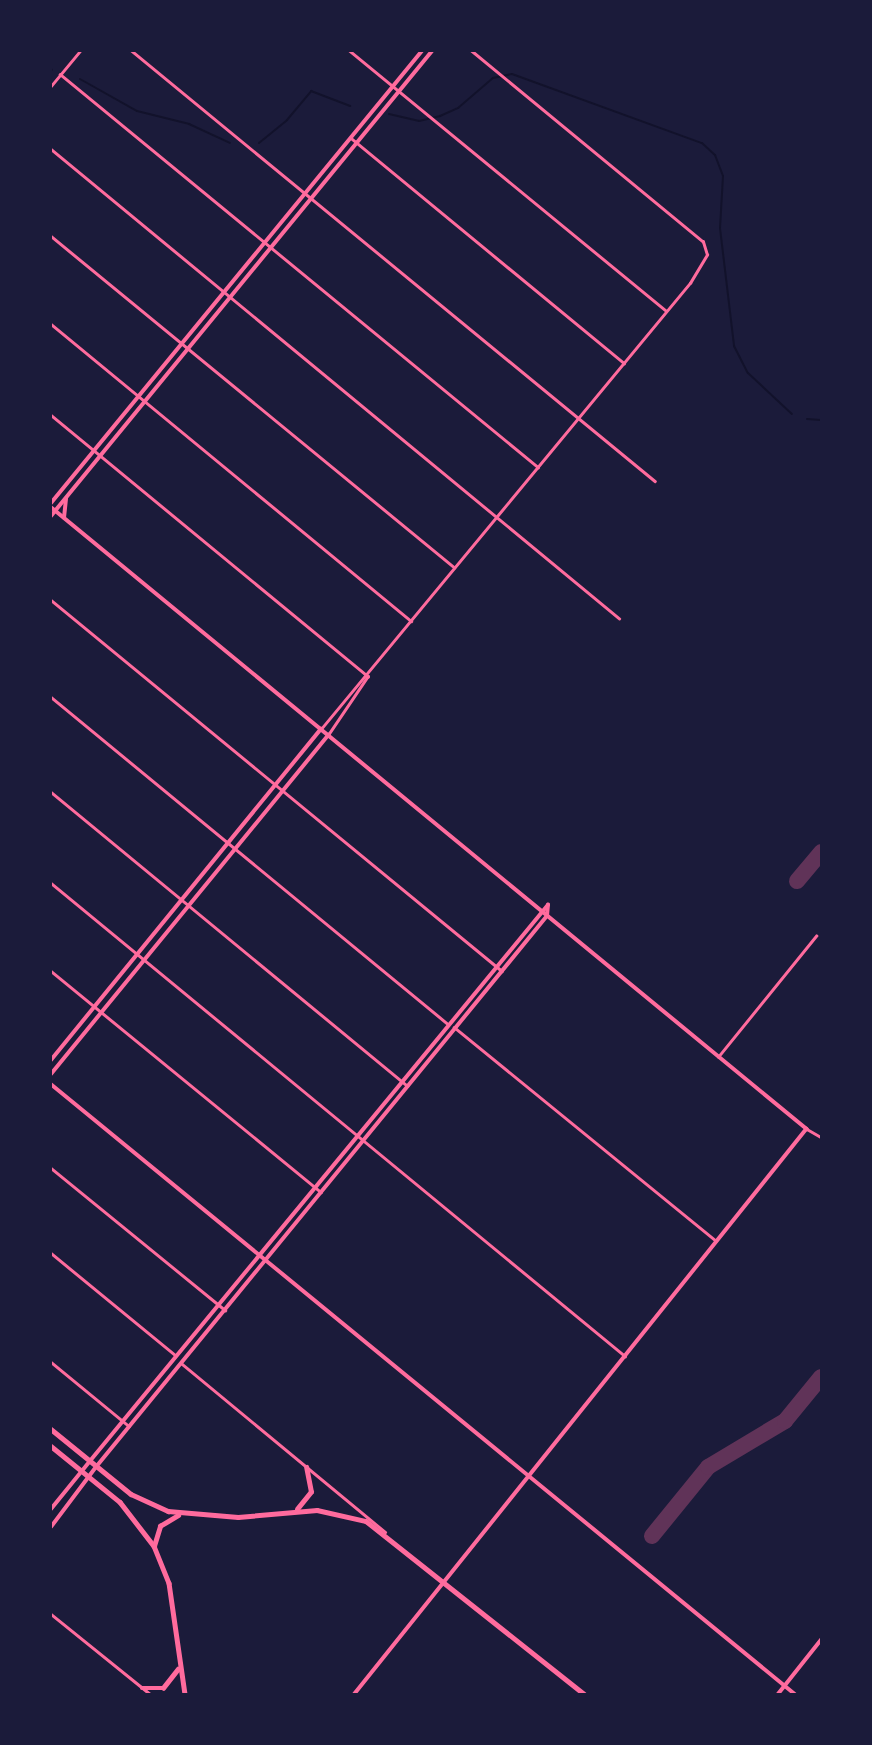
<!DOCTYPE html>
<html>
<head>
<meta charset="utf-8">
<style>
	body { margin:0 }
	#map { position:relative; width:872px; height:1745px; overflow:hidden; background:#1b1b3a; font-family:Jost,sans-serif }
	div>[style] { position:absolute }
	.stream>* { height:2px; margin:-1px; padding:0 1px; transform-origin:1px; border-radius:1px; background:#12122b }
	.taxiway>* { height:16px; margin:-8px; padding:0 8px; transform-origin:8px; border-radius:8px; background:#603358 }
	.minor>* { height:2.5px; margin:-1.25px; padding:0 1.25px; transform-origin:1.25px; border-radius:1.25px; background:#ff6b9d }
	.tertiary>* { height:3.5px; margin:-1.75px; padding:0 1.75px; transform-origin:1.75px; border-radius:1.75px; background:#ff6b9d }
	.secondary>* { height:3.5px; margin:-1.75px; padding:0 1.75px; transform-origin:1.75px; border-radius:1.75px; background:#ff6b9d }
	.primary>* { height:4.5px; margin:-2.25px; padding:0 2.25px; transform-origin:2.25px; border-radius:2.25px; background:#ff6b9d }
	span { translate:-50% -50%; white-space:nowrap; text-align:center; line-height:1.15; -webkit-text-stroke:6px #1b1b3a; paint-order:stroke }
	.frame { position:absolute; inset:0; border:52px solid #1b1b3a; pointer-events:none }
</style>
</head>
<body>
<div id="map">
	<div class="stream">
		<i style="left:51px;top:69px;width:1px;rotate:45deg"></i>
		<i style="left:80px;top:79px;width:65px;rotate:29.3deg"></i>
		<i style="left:137px;top:111px;width:54px;rotate:14deg"></i>
		<i style="left:189px;top:124px;width:45px;rotate:24.9deg"></i>
		<i style="left:389px;top:114px;width:31px;rotate:13deg"></i>
		<i style="left:419px;top:121px;width:22px;rotate:-13deg"></i>
		<i style="left:440px;top:116px;width:20px;rotate:-24deg"></i>
		<i style="left:458px;top:108px;width:46px;rotate:-40.6deg"></i>
		<i style="left:493px;top:78px;width:19px;rotate:-12deg"></i>
		<i style="left:512px;top:74px;width:202px;rotate:20deg"></i>
		<i style="left:702px;top:143px;width:18px;rotate:43deg"></i>
		<i style="left:715px;top:155px;width:22px;rotate:69deg"></i>
		<i style="left:723px;top:176px;width:52px;rotate:93.3deg"></i>
		<i style="left:720px;top:228px;width:119px;rotate:83.2deg"></i>
		<i style="left:734px;top:346px;width:30px;rotate:63deg"></i>
		<i style="left:748px;top:373px;width:60px;rotate:43deg"></i>
		<i style="left:259px;top:143px;width:36px;rotate:-39deg"></i>
		<i style="left:287px;top:120px;width:38px;rotate:-50deg"></i>
		<i style="left:311px;top:91px;width:42px;rotate:21deg"></i>
		<i style="left:807px;top:419px;width:14px;rotate:4deg"></i>
	</div>
	<div class="taxiway">
		<i style="left:797px;top:881px;width:38px;rotate:-50deg"></i>
		<i style="left:652px;top:1536px;width:89px;rotate:-50.9deg"></i>
		<i style="left:708px;top:1467px;width:90px;rotate:-30.9deg"></i>
		<i style="left:785px;top:1421px;width:57px;rotate:-50.7deg"></i>
	</div>
	<div class="minor">
		<i style="left:132px;top:51px;width:677px;rotate:39.43deg"></i>
		<i style="left:350px;top:51px;width:409px;rotate:39.4deg"></i>
		<i style="left:60px;top:74px;width:619px;rotate:39.43deg"></i>
		<i style="left:51px;top:86px;width:45px;rotate:-50.4deg"></i>
		<i style="left:351px;top:138px;width:354px;rotate:39.5deg"></i>
		<i style="left:51px;top:149px;width:737px;rotate:39.55deg"></i>
		<i style="left:51px;top:236px;width:522px;rotate:39.4deg"></i>
		<i style="left:51px;top:324px;width:467px;rotate:39.5deg"></i>
		<i style="left:51px;top:415px;width:411px;rotate:39.5deg"></i>
		<i style="left:51px;top:600px;width:584px;rotate:39.44deg"></i>
		<i style="left:51px;top:697px;width:514px;rotate:39.48deg"></i>
		<i style="left:321px;top:729px;width:579px;rotate:-50.4deg"></i>
		<i style="left:690px;top:283px;width:33px;rotate:-59deg"></i>
		<i style="left:707px;top:255px;width:14px;rotate:-107deg"></i>
		<i style="left:703px;top:242px;width:301px;rotate:-140.5deg"></i>
		<i style="left:328px;top:735px;width:71px;rotate:-55.9deg"></i>
		<i style="left:51px;top:792px;width:462px;rotate:39.5deg"></i>
		<i style="left:51px;top:883px;width:744px;rotate:39.49deg"></i>
		<i style="left:51px;top:971px;width:349px;rotate:39.3deg"></i>
		<i style="left:454px;top:1027px;width:338px;rotate:39.2deg"></i>
		<i style="left:718px;top:1057px;width:156px;rotate:-51deg"></i>
		<i style="left:807px;top:1129px;width:16px;rotate:30deg"></i>
		<i style="left:51px;top:1168px;width:225px;rotate:39.2deg"></i>
		<i style="left:51px;top:1253px;width:161px;rotate:39.4deg"></i>
		<i style="left:51px;top:1362px;width:101px;rotate:39.4deg"></i>
		<i style="left:181px;top:1363px;width:265px;rotate:39.6deg"></i>
		<i style="left:51px;top:1614px;width:127px;rotate:38.9deg"></i>
	</div>
	<div class="tertiary">
		<i style="left:51px;top:1060px;width:427px;rotate:-50.8deg"></i>
		<i style="left:51px;top:1074px;width:438px;rotate:-50.7deg"></i>
		<i style="left:51px;top:1084px;width:962px;rotate:39.35deg"></i>
		<i style="left:90px;top:1461px;width:720px;rotate:-50.52deg"></i>
		<i style="left:96px;top:1467px;width:712px;rotate:-50.7deg"></i>
		<i style="left:547px;top:916px;width:11px;rotate:-85deg"></i>
		<i style="left:778px;top:1694px;width:69px;rotate:-51.5deg"></i>
	</div>
	<div class="secondary">
		<i style="left:51px;top:503px;width:585px;rotate:-50.62deg"></i>
		<i style="left:51px;top:507px;width:979px;rotate:39.45deg"></i>
		<i style="left:807px;top:1129px;width:724px;rotate:128.66deg"></i>
		<i style="left:51px;top:516px;width:601px;rotate:-50.67deg"></i>
		<i style="left:64px;top:518px;width:19px;rotate:-84deg"></i>
		<i style="left:51px;top:1509px;width:62px;rotate:-50.9deg"></i>
		<i style="left:51px;top:1527px;width:75px;rotate:-53.1deg"></i>
	</div>
	<div class="primary">
		<i style="left:51px;top:1429px;width:103px;rotate:39.1deg"></i>
		<i style="left:131px;top:1494px;width:41px;rotate:24.7deg"></i>
		<i style="left:168px;top:1511px;width:70px;rotate:4.9deg"></i>
		<i style="left:238px;top:1517px;width:79px;rotate:-5.1deg"></i>
		<i style="left:317px;top:1510px;width:50px;rotate:12.7deg"></i>
		<i style="left:366px;top:1521px;width:278px;rotate:38.4deg"></i>
		<i style="left:51px;top:1446px;width:89px;rotate:39.1deg"></i>
		<i style="left:120px;top:1502px;width:56px;rotate:52.3deg"></i>
		<i style="left:154px;top:1546px;width:40px;rotate:68deg"></i>
		<i style="left:169px;top:1583px;width:112px;rotate:81.8deg"></i>
		<i style="left:297px;top:1509px;width:22px;rotate:-51deg"></i>
		<i style="left:311px;top:1492px;width:25px;rotate:-101deg"></i>
		<i style="left:154px;top:1546px;width:21px;rotate:-73deg"></i>
		<i style="left:160px;top:1526px;width:21px;rotate:-31deg"></i>
		<i style="left:142px;top:1688px;width:21px"></i>
		<i style="left:163px;top:1688px;width:24px;rotate:-52deg"></i>
	</div>
	<div class="frame"></div>
</div>
</body>
</html>
